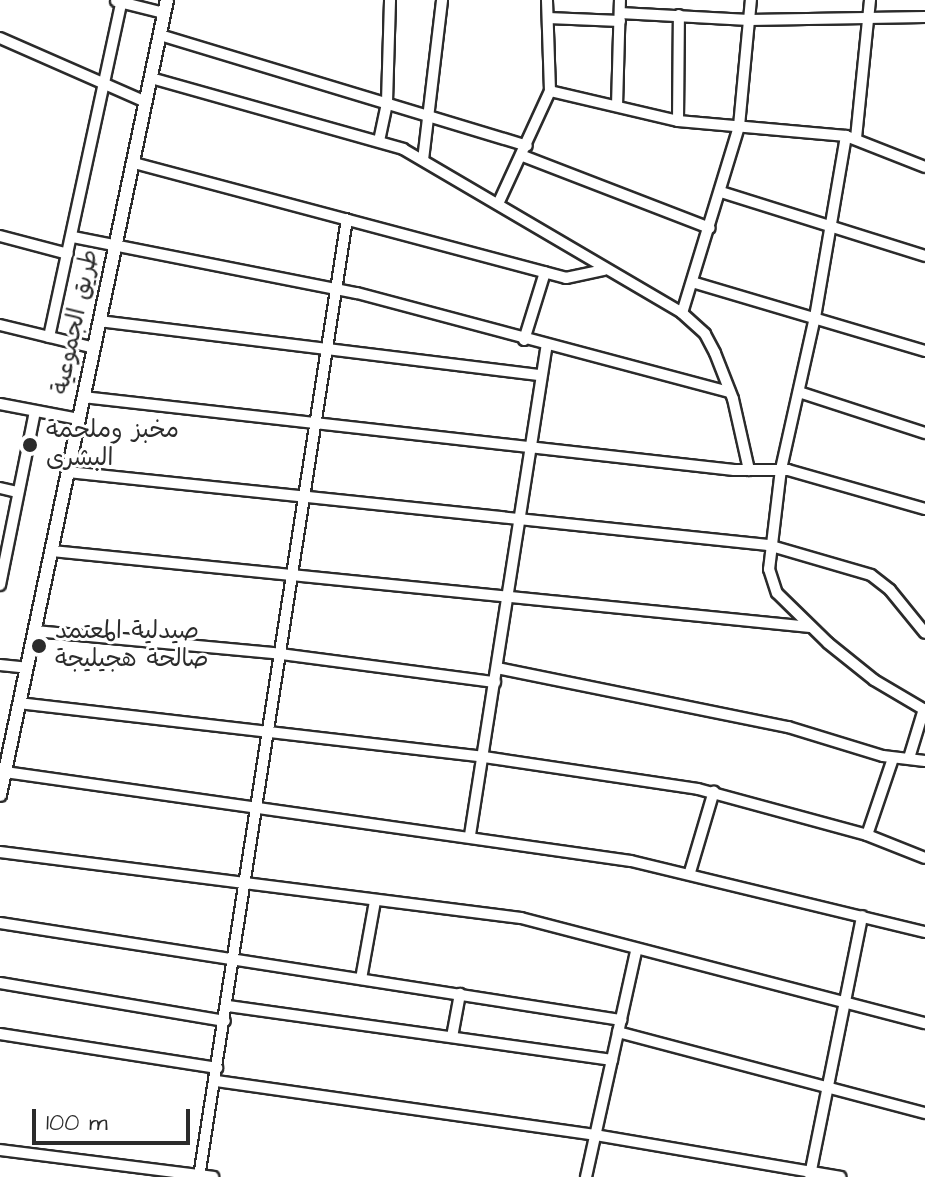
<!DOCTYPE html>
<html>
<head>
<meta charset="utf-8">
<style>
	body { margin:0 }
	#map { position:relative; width:925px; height:1177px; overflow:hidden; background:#fff; font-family:"Architects Daughter","Playpen Sans Arabic",sans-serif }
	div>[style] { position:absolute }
	.roads { filter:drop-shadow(2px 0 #2b2b2b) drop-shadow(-2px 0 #2b2b2b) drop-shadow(0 2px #2b2b2b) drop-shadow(0 -2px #2b2b2b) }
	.minor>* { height:10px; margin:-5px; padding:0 5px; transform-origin:5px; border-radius:5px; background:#fff }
	.major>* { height:12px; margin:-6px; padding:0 6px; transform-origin:6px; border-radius:6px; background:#fff }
	.dots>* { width:22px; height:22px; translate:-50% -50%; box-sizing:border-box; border:4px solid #fff; border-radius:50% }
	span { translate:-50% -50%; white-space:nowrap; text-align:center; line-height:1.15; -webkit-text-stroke:6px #fff; paint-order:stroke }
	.street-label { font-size:24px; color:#2b2b2b }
	.poi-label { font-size:24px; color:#2b2b2b }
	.left { translate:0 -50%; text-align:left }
	.scale { position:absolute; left:32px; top:1109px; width:158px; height:36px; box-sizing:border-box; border:4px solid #2b2b2b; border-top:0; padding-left:10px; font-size:24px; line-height:28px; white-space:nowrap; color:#2b2b2b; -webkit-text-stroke:6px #fff; paint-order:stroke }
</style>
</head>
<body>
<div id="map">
	<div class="roads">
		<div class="minor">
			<i style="left:116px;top:1px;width:49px;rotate:14deg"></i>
			<i style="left:620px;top:13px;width:129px;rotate:3.1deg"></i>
			<i style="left:749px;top:20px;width:176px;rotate:-1deg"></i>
			<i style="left:548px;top:18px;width:72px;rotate:2.4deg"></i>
			<i style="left:160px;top:35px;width:383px;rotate:16.8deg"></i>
			<i style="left:0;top:38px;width:159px;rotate:23.7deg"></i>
			<i style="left:151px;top:78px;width:262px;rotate:15.7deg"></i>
			<i style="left:403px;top:149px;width:324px;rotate:30.4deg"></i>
			<i style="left:682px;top:313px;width:31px;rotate:42deg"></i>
			<i style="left:705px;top:334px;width:21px;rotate:62deg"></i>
			<i style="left:715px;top:353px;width:49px;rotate:68.6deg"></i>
			<i style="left:733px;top:399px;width:73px;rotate:77.3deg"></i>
			<i style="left:550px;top:91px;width:131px;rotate:13.2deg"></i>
			<i style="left:678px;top:121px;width:169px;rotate:5.1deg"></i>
			<i style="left:846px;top:136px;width:85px;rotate:21.4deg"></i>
			<i style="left:617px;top:106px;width:106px;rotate:-88.4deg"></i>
			<i style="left:678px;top:121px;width:106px;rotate:-89.5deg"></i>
			<i style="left:846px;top:136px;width:184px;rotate:99.7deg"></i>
			<i style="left:815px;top:317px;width:156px;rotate:102.6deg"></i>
			<i style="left:781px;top:469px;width:101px;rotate:96.8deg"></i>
			<i style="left:769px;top:569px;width:25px;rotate:72deg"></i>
			<i style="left:777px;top:593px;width:71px;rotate:44.4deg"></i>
			<i style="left:828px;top:643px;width:59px;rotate:38.8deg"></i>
			<i style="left:874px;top:680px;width:59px;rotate:30.5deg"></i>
			<i style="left:856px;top:138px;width:139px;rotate:-84.2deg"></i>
			<i style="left:379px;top:141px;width:40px;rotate:-78deg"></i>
			<i style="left:387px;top:102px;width:102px;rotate:-88.3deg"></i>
			<i style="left:523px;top:156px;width:200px;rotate:21.1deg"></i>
			<i style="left:423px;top:160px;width:161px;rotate:-83.2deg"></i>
			<i style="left:134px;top:163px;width:447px;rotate:14.9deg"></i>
			<i style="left:566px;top:278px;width:39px;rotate:-12deg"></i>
			<i style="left:721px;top:192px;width:214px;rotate:17.4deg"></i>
			<i style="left:498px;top:204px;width:124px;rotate:-65.3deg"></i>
			<i style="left:550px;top:91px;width:91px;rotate:-91.9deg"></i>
			<i style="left:0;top:236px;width:70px;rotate:14.8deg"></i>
			<i style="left:73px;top:237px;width:289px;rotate:11.2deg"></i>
			<i style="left:357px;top:293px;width:386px;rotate:14.9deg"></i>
			<i style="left:692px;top:282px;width:243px;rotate:16.5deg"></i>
			<i style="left:682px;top:313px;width:195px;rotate:-73deg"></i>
			<i style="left:739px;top:126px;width:127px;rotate:-84.6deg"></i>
			<i style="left:99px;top:321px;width:445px;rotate:7deg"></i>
			<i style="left:0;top:325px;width:97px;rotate:13.7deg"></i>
			<i style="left:49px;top:337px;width:342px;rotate:-77.8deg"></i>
			<i style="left:524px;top:340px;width:71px;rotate:-72.8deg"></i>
			<i style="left:799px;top:392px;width:133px;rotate:18deg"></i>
			<i style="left:83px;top:397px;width:655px;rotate:6.4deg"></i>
			<i style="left:734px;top:470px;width:54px"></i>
			<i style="left:788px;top:470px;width:142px;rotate:15.9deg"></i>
			<i style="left:0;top:404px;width:80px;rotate:10.8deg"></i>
			<i style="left:68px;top:472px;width:704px;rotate:5.95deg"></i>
			<i style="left:768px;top:545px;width:107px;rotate:16.2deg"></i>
			<i style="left:871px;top:575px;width:24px;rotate:38deg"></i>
			<i style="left:890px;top:590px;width:55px;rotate:50.9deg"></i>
			<i style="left:0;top:488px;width:17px;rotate:13deg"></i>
			<i style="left:52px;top:551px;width:762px;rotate:5.73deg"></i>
			<i style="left:0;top:585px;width:177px;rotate:-78.6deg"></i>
			<i style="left:35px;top:631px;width:247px;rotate:5.3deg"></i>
			<i style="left:281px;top:654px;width:216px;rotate:7.5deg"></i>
			<i style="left:0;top:665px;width:27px;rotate:6deg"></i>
			<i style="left:497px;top:668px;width:297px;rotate:11.5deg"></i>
			<i style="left:788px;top:727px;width:99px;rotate:17deg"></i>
			<i style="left:883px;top:756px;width:42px;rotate:6.8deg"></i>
			<i style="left:19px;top:703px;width:468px;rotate:6.6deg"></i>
			<i style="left:484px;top:757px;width:216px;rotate:8.5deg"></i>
			<i style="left:698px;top:789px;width:175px;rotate:15.2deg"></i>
			<i style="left:867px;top:835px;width:62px;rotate:21.6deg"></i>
			<i style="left:909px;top:758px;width:51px;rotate:-73deg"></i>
			<i style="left:5px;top:772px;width:632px;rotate:8.09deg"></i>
			<i style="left:631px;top:861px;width:302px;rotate:13.6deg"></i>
			<i style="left:470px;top:835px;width:496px;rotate:-81.1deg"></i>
			<i style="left:867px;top:835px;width:81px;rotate:-71.3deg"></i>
			<i style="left:0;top:852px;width:525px;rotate:7.22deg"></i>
			<i style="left:521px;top:918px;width:417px;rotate:14.6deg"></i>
			<i style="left:690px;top:872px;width:84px;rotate:-73.5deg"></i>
			<i style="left:0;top:923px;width:629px;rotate:8.88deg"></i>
			<i style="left:361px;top:979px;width:79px;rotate:-79.8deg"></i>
			<i style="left:0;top:983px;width:228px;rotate:9.6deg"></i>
			<i style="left:228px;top:1006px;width:388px;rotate:8deg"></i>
			<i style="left:618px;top:1032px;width:318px;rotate:14.8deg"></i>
			<i style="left:0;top:1034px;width:220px;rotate:8.9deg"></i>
			<i style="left:452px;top:1037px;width:44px;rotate:-79.5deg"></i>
			<i style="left:216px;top:1081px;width:383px;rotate:8.1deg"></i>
			<i style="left:595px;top:1135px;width:249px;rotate:9.7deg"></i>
			<i style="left:0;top:1150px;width:215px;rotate:7.2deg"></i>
			<i style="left:810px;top:1175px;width:264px;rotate:-78.6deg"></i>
			<i style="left:199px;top:1177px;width:969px;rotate:-81.22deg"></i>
			<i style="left:586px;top:1177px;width:231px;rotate:-77.5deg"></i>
		</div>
		<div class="major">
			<i style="left:0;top:795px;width:812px;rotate:-78.14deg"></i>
		</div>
	</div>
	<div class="dots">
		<i style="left:30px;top:445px;background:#2b2b2b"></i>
		<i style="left:39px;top:646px;background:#2b2b2b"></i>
	</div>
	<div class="street-label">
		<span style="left:76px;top:322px;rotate:-78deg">طريق الجموعية</span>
	</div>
	<div class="poi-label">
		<span class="left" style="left:46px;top:445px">مخبز وملحمة<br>البشرى</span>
		<span class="left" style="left:55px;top:646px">صيدلية المعتمد<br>صالحة هجيليجة</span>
	</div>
	<div class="scale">100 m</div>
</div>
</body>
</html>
